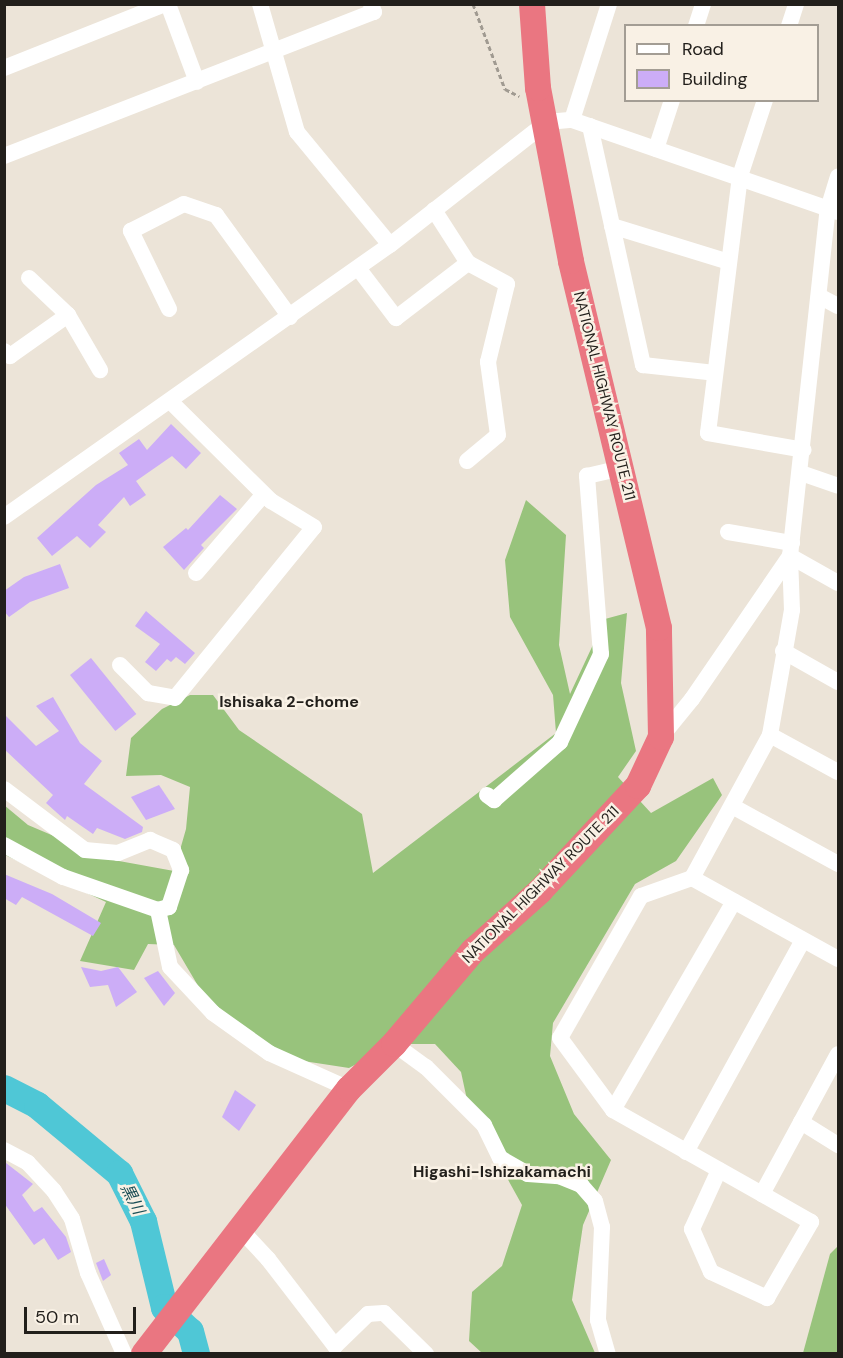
<!DOCTYPE html>
<html>
<head>
<meta charset="utf-8">
<style>
	body { margin:0 }
	#map { position:relative; width:843px; height:1358px; overflow:hidden; background:#ece4d8; font-family:"DM Sans","Noto Sans JP",sans-serif }
	div>[style] { position:absolute }
	.forest>* { inset:0; background:#98c37c }
	.river>* { height:27px; margin:-13.5px; padding:0 13.5px; transform-origin:13.5px; border-radius:13.5px; background:#4fc7d6 }
	.building>* { inset:0; background:#ccadf7; transform-origin:0 0 }
	.path>* { height:3px; margin-top:-1.5px; transform-origin:0; background:repeating-linear-gradient(90deg,#a09a91 0 4.5px,transparent 0 7.5px) }
	.minor>* { height:16px; margin:-8px; padding:0 8px; transform-origin:8px; border-radius:8px; background:#fff }
	.highway>* { height:26px; margin:-13px; padding:0 13px; transform-origin:13px; border-radius:13px; background:#ea7681 }
	span { translate:-50% -50%; white-space:nowrap; text-align:center; line-height:1.15; -webkit-text-stroke:5px #f9f1e5; paint-order:stroke }
	.street-label { font-size:15px; color:#221f1b }
	.neighbourhood-label { font-size:16px; color:#221f1b; font-weight:700 }
	.water-label { font-size:16px; color:#1c4f56; font-style:italic }
	.frame { position:absolute; inset:0; border:6px solid #221f1b; pointer-events:none }
	.legend { position:absolute; left:624px; top:24px; width:195px; height:78px; box-sizing:border-box; background:#f9f1e5; border:2px solid #a39d94; margin:0; padding:8px 10px; list-style:none; font-size:18px; color:#221f1b }
	.legend li { display:flex; align-items:center; gap:12px; height:30px }
	.legend b { width:30px; border:2px solid #a39d94 }
	.scale { position:absolute; left:24px; top:1307px; width:112px; height:27px; box-sizing:border-box; border:3px solid #221f1b; border-top:0; padding-left:8px; font-size:18px; line-height:21px; white-space:nowrap; color:#221f1b; -webkit-text-stroke:4px #f9f1e5; paint-order:stroke }
</style>
</head>
<body>
<div id="map">
	<div class="forest">
		<i style="clip-path:polygon(526px 500px,566px 535px,559px 645px,570px 694px,605px 619px,627px 613px,621px 683px,636px 751px,618px 777px,651px 813px,713px 778px,722px 795px,676px 861px,635px 884px,553px 1023px,550px 1056px,574px 1114px,611px 1160px,583px 1225px,572px 1300px,595px 1353px,482px 1353px,469px 1341px,472px 1292px,502px 1266px,522px 1205px,469px 1109px,461px 1072px,435px 1044px,394px 1044px,349px 1068px,264px 1055px,217px 1018px,174px 945px,148px 944px,134px 970px,80px 961px,106px 902px,5px 855px,4px 805px,28px 825px,108px 859px,174px 871px,186px 829px,190px 787px,161px 775px,126px 776px,131px 738px,162px 709px,190px 695px,213px 695px,239px 730px,362px 814px,373px 873px,556px 733px,553px 695px,510px 617px,505px 560px)"></i>
		<i style="clip-path:polygon(838px 1246px,838px 1353px,803px 1353px,830px 1254px)"></i>
	</div>
	<div class="river">
		<i style="left:4px;top:1088px;width:37px;rotate:27deg"></i>
		<i style="left:37px;top:1105px;width:107px;rotate:39.7deg"></i>
		<i style="left:119px;top:1173px;width:54px;rotate:63.4deg"></i>
		<i style="left:143px;top:1221px;width:89px;rotate:76.3deg"></i>
		<i style="left:164px;top:1307px;width:35px;rotate:43deg"></i>
		<i style="left:190px;top:1331px;width:24px;rotate:75deg"></i>
	</div>
	<div class="building">
		<i style="clip-path:polygon(171px 424px,201px 453px,186px 469px,172px 456px,136px 481px,146px 495px,130px 506px,124px 497px,98px 525px,106px 532px,90px 548px,77px 536px,52px 556px,37px 538px,96px 485px,128px 465px,119px 453px,139px 439px,147px 450px)"></i>
		<i style="clip-path:polygon(220px 495px,237px 509px,201px 545px,204px 548px,184px 570px,163px 547px,186px 528px,188px 530px)"></i>
		<i style="clip-path:polygon(60px 564px,69px 588px,30px 602px,9px 617px,4px 611px,4px 591px,24px 577px)"></i>
		<i style="clip-path:polygon(146px 611px,195px 653px,185px 664px,176px 657px,171px 662px,167px 659px,156px 671px,145px 662px,160px 644px,135px 626px)"></i>
		<i style="left:91px;top:658px;width:72px;height:27px;rotate:51deg"></i>
		<i style="clip-path:polygon(53px 697px,80px 743px,102px 761px,84px 784px,143px 827px,142px 832px,125px 839px,97px 828px,93px 834px,67px 816px,65px 820px,46px 803px,53px 795px,4px 749px,4px 714px,36px 746px,59px 731px,36px 706px)"></i>
		<i style="clip-path:polygon(159px 785px,175px 809px,146px 820px,131px 797px)"></i>
		<i style="clip-path:polygon(4px 874px,52px 894px,101px 923px,93px 936px,22px 897px,16px 905px,4px 898px)"></i>
		<i style="clip-path:polygon(81px 967px,101px 971px,118px 967px,137px 992px,116px 1007px,108px 985px,90px 987px)"></i>
		<i style="clip-path:polygon(158px 971px,175px 993px,164px 1006px,144px 978px)"></i>
		<i style="clip-path:polygon(235px 1090px,256px 1105px,239px 1131px,222px 1117px)"></i>
		<i style="clip-path:polygon(6px 1163px,33px 1184px,22px 1195px,34px 1212px,42px 1207px,66px 1237px,71px 1252px,58px 1260px,44px 1238px,34px 1245px,4px 1203px)"></i>
		<i style="clip-path:polygon(104px 1259px,111px 1275px,103px 1281px,96px 1263px)"></i>
	</div>
	<div class="path">
		<i style="left:473px;top:4px;width:91px;rotate:69.4deg"></i>
		<i style="left:505px;top:89px;width:16px;rotate:27deg"></i>
	</div>
	<div class="minor">
		<i style="left:168px;top:4px;width:83px;rotate:69.6deg"></i>
		<i style="left:260px;top:4px;width:133px;rotate:73.9deg"></i>
		<i style="left:297px;top:132px;width:146px;rotate:50.5deg"></i>
		<i style="left:696px;top:26px;width:23px;rotate:-72deg"></i>
		<i style="left:789px;top:26px;width:23px;rotate:-72deg"></i>
		<i style="left:4px;top:68px;width:173px;rotate:-21.7deg"></i>
		<i style="left:765px;top:100px;width:80px;rotate:108.2deg"></i>
		<i style="left:740px;top:176px;width:259px;rotate:97.1deg"></i>
		<i style="left:708px;top:433px;width:97px;rotate:10deg"></i>
		<i style="left:572px;top:120px;width:122px;rotate:-72.3deg"></i>
		<i style="left:590px;top:126px;width:245px;rotate:77.5deg"></i>
		<i style="left:643px;top:365px;width:72px;rotate:6.3deg"></i>
		<i style="left:656px;top:149px;width:52px;rotate:-71.9deg"></i>
		<i style="left:4px;top:156px;width:397px;rotate:-21.3deg"></i>
		<i style="left:374px;top:12px;width:9px;rotate:-111deg"></i>
		<i style="left:612px;top:226px;width:122px;rotate:17.1deg"></i>
		<i style="left:358px;top:268px;width:63px;rotate:52.8deg"></i>
		<i style="left:396px;top:318px;width:91px;rotate:-37.4deg"></i>
		<i style="left:468px;top:263px;width:63px;rotate:-122.7deg"></i>
		<i style="left:29px;top:278px;width:54px;rotate:43.5deg"></i>
		<i style="left:819px;top:296px;width:21px;rotate:28deg"></i>
		<i style="left:169px;top:309px;width:87px;rotate:-116deg"></i>
		<i style="left:131px;top:231px;width:59px;rotate:-27deg"></i>
		<i style="left:184px;top:204px;width:34px;rotate:19deg"></i>
		<i style="left:216px;top:215px;width:126px;rotate:54deg"></i>
		<i style="left:4px;top:351px;width:8px;rotate:40deg"></i>
		<i style="left:10px;top:356px;width:71px;rotate:-35.3deg"></i>
		<i style="left:68px;top:315px;width:64px;rotate:59.8deg"></i>
		<i style="left:467px;top:461px;width:40px;rotate:-40deg"></i>
		<i style="left:498px;top:435px;width:74px;rotate:-97.8deg"></i>
		<i style="left:488px;top:362px;width:80px;rotate:-76.3deg"></i>
		<i style="left:507px;top:284px;width:44px;rotate:-151.7deg"></i>
		<i style="left:801px;top:473px;width:39px;rotate:19deg"></i>
		<i style="left:4px;top:517px;width:472px;rotate:-35.2deg"></i>
		<i style="left:390px;top:245px;width:199px;rotate:-38.1deg"></i>
		<i style="left:547px;top:122px;width:25px;rotate:-5deg"></i>
		<i style="left:572px;top:120px;width:281px;rotate:19.1deg"></i>
		<i style="left:728px;top:532px;width:65px;rotate:9.8deg"></i>
		<i style="left:790px;top:556px;width:54px;rotate:87.9deg"></i>
		<i style="left:792px;top:610px;width:127px;rotate:100deg"></i>
		<i style="left:770px;top:735px;width:163px;rotate:118.6deg"></i>
		<i style="left:692px;top:878px;width:54px;rotate:160.6deg"></i>
		<i style="left:641px;top:896px;width:163px;rotate:119.7deg"></i>
		<i style="left:560px;top:1038px;width:89px;rotate:53.6deg"></i>
		<i style="left:613px;top:1110px;width:171px;rotate:29.4deg"></i>
		<i style="left:762px;top:1194px;width:159px;rotate:-61.5deg"></i>
		<i style="left:790px;top:556px;width:55px;rotate:29.4deg"></i>
		<i style="left:196px;top:573px;width:103px;rotate:-49.3deg"></i>
		<i style="left:783px;top:651px;width:63px;rotate:29.4deg"></i>
		<i style="left:120px;top:665px;width:40px;rotate:45deg"></i>
		<i style="left:148px;top:693px;width:27px;rotate:10deg"></i>
		<i style="left:175px;top:698px;width:220px;rotate:-50.9deg"></i>
		<i style="left:314px;top:527px;width:50px;rotate:-148.8deg"></i>
		<i style="left:271px;top:501px;width:142px;rotate:-135.3deg"></i>
		<i style="left:770px;top:735px;width:77px;rotate:28.6deg"></i>
		<i style="left:661px;top:737px;width:49px;rotate:-50.8deg"></i>
		<i style="left:692px;top:699px;width:173px;rotate:-55.6deg"></i>
		<i style="left:790px;top:556px;width:349px;rotate:-83.8deg"></i>
		<i style="left:828px;top:209px;width:34px;rotate:-73deg"></i>
		<i style="left:4px;top:789px;width:101px;rotate:37deg"></i>
		<i style="left:85px;top:850px;width:33px;rotate:5deg"></i>
		<i style="left:118px;top:853px;width:35px;rotate:-22deg"></i>
		<i style="left:150px;top:840px;width:25px;rotate:23deg"></i>
		<i style="left:173px;top:850px;width:22px;rotate:68deg"></i>
		<i style="left:181px;top:870px;width:39px;rotate:108deg"></i>
		<i style="left:169px;top:907px;width:11px;rotate:165deg"></i>
		<i style="left:158px;top:910px;width:101px;rotate:-160.8deg"></i>
		<i style="left:63px;top:877px;width:67px;rotate:-151.5deg"></i>
		<i style="left:487px;top:795px;width:9px;rotate:36deg"></i>
		<i style="left:494px;top:800px;width:88px;rotate:-41.3deg"></i>
		<i style="left:560px;top:742px;width:97px;rotate:-65deg"></i>
		<i style="left:601px;top:654px;width:179px;rotate:-94.5deg"></i>
		<i style="left:587px;top:476px;width:35px;rotate:-13deg"></i>
		<i style="left:732px;top:806px;width:121px;rotate:28.7deg"></i>
		<i style="left:692px;top:878px;width:167px;rotate:29deg"></i>
		<i style="left:158px;top:910px;width:58px;rotate:78.1deg"></i>
		<i style="left:170px;top:967px;width:63px;rotate:46.9deg"></i>
		<i style="left:213px;top:1013px;width:69px;rotate:35.5deg"></i>
		<i style="left:269px;top:1053px;width:88px;rotate:24.2deg"></i>
		<i style="left:394px;top:1044px;width:39px;rotate:36deg"></i>
		<i style="left:426px;top:1067px;width:82px;rotate:45deg"></i>
		<i style="left:484px;top:1125px;width:37px;rotate:64deg"></i>
		<i style="left:500px;top:1158px;width:32px;rotate:30deg"></i>
		<i style="left:528px;top:1174px;width:31px;rotate:4deg"></i>
		<i style="left:559px;top:1176px;width:24px;rotate:22deg"></i>
		<i style="left:581px;top:1185px;width:21px;rotate:49deg"></i>
		<i style="left:595px;top:1201px;width:27px;rotate:75deg"></i>
		<i style="left:602px;top:1227px;width:93px;rotate:92.5deg"></i>
		<i style="left:598px;top:1320px;width:35px;rotate:74deg"></i>
		<i style="left:613px;top:1110px;width:241px;rotate:-59.9deg"></i>
		<i style="left:801px;top:1122px;width:44px;rotate:31.9deg"></i>
		<i style="left:4px;top:1150px;width:27px;rotate:28deg"></i>
		<i style="left:28px;top:1163px;width:38px;rotate:47deg"></i>
		<i style="left:54px;top:1191px;width:33px;rotate:57deg"></i>
		<i style="left:72px;top:1219px;width:56px;rotate:73.5deg"></i>
		<i style="left:88px;top:1273px;width:89px;rotate:66deg"></i>
		<i style="left:686px;top:1152px;width:242px;rotate:-61.1deg"></i>
		<i style="left:719px;top:1170px;width:65px;rotate:114.6deg"></i>
		<i style="left:692px;top:1229px;width:47px;rotate:66.2deg"></i>
		<i style="left:711px;top:1272px;width:62px;rotate:24.9deg"></i>
		<i style="left:767px;top:1298px;width:88px;rotate:-59.9deg"></i>
		<i style="left:811px;top:1222px;width:56px;rotate:-150.3deg"></i>
		<i style="left:241px;top:1230px;width:40px;rotate:47deg"></i>
		<i style="left:268px;top:1259px;width:110px;rotate:52.4deg"></i>
		<i style="left:335px;top:1346px;width:46px;rotate:-44.1deg"></i>
		<i style="left:368px;top:1314px;width:16px;rotate:-4deg"></i>
		<i style="left:384px;top:1313px;width:59px;rotate:44.3deg"></i>
	</div>
	<div class="highway">
		<i style="left:144px;top:1354px;width:335px;rotate:-52.3deg"></i>
		<i style="left:349px;top:1089px;width:64px;rotate:-45deg"></i>
		<i style="left:394px;top:1044px;width:122px;rotate:-49.7deg"></i>
		<i style="left:473px;top:951px;width:90px;rotate:-41.8deg"></i>
		<i style="left:540px;top:891px;width:144px;rotate:-47deg"></i>
		<i style="left:638px;top:786px;width:54px;rotate:-64.9deg"></i>
		<i style="left:661px;top:737px;width:109px;rotate:-91.1deg"></i>
		<i style="left:659px;top:628px;width:377px;rotate:-103.5deg"></i>
		<i style="left:571px;top:261px;width:176px;rotate:-100.8deg"></i>
		<i style="left:538px;top:88px;width:84px;rotate:-94.1deg"></i>
	</div>
	<div class="street-label">
		<span style="left:604px;top:396px;rotate:76deg">NATIONAL HIGHWAY ROUTE 211</span>
		<span style="left:541px;top:885px;rotate:-45deg">NATIONAL HIGHWAY ROUTE 211</span>
	</div>
	<div class="neighbourhood-label">
		<span style="left:289px;top:702px">Ishisaka 2-chome</span>
		<span style="left:502px;top:1172px">Higashi-Ishizakamachi</span>
	</div>
	<div class="water-label">
		<span style="left:132px;top:1199px;rotate:63deg">黒川</span>
	</div>
	<div class="frame"></div>
	<ul class="legend">
	<li><b style="height:8px;background:#fff"></b>Road</li>
	<li><b style="height:16px;background:#ccadf7"></b>Building</li>
	</ul>
	<div class="scale">50 m</div>
</div>
</body>
</html>
